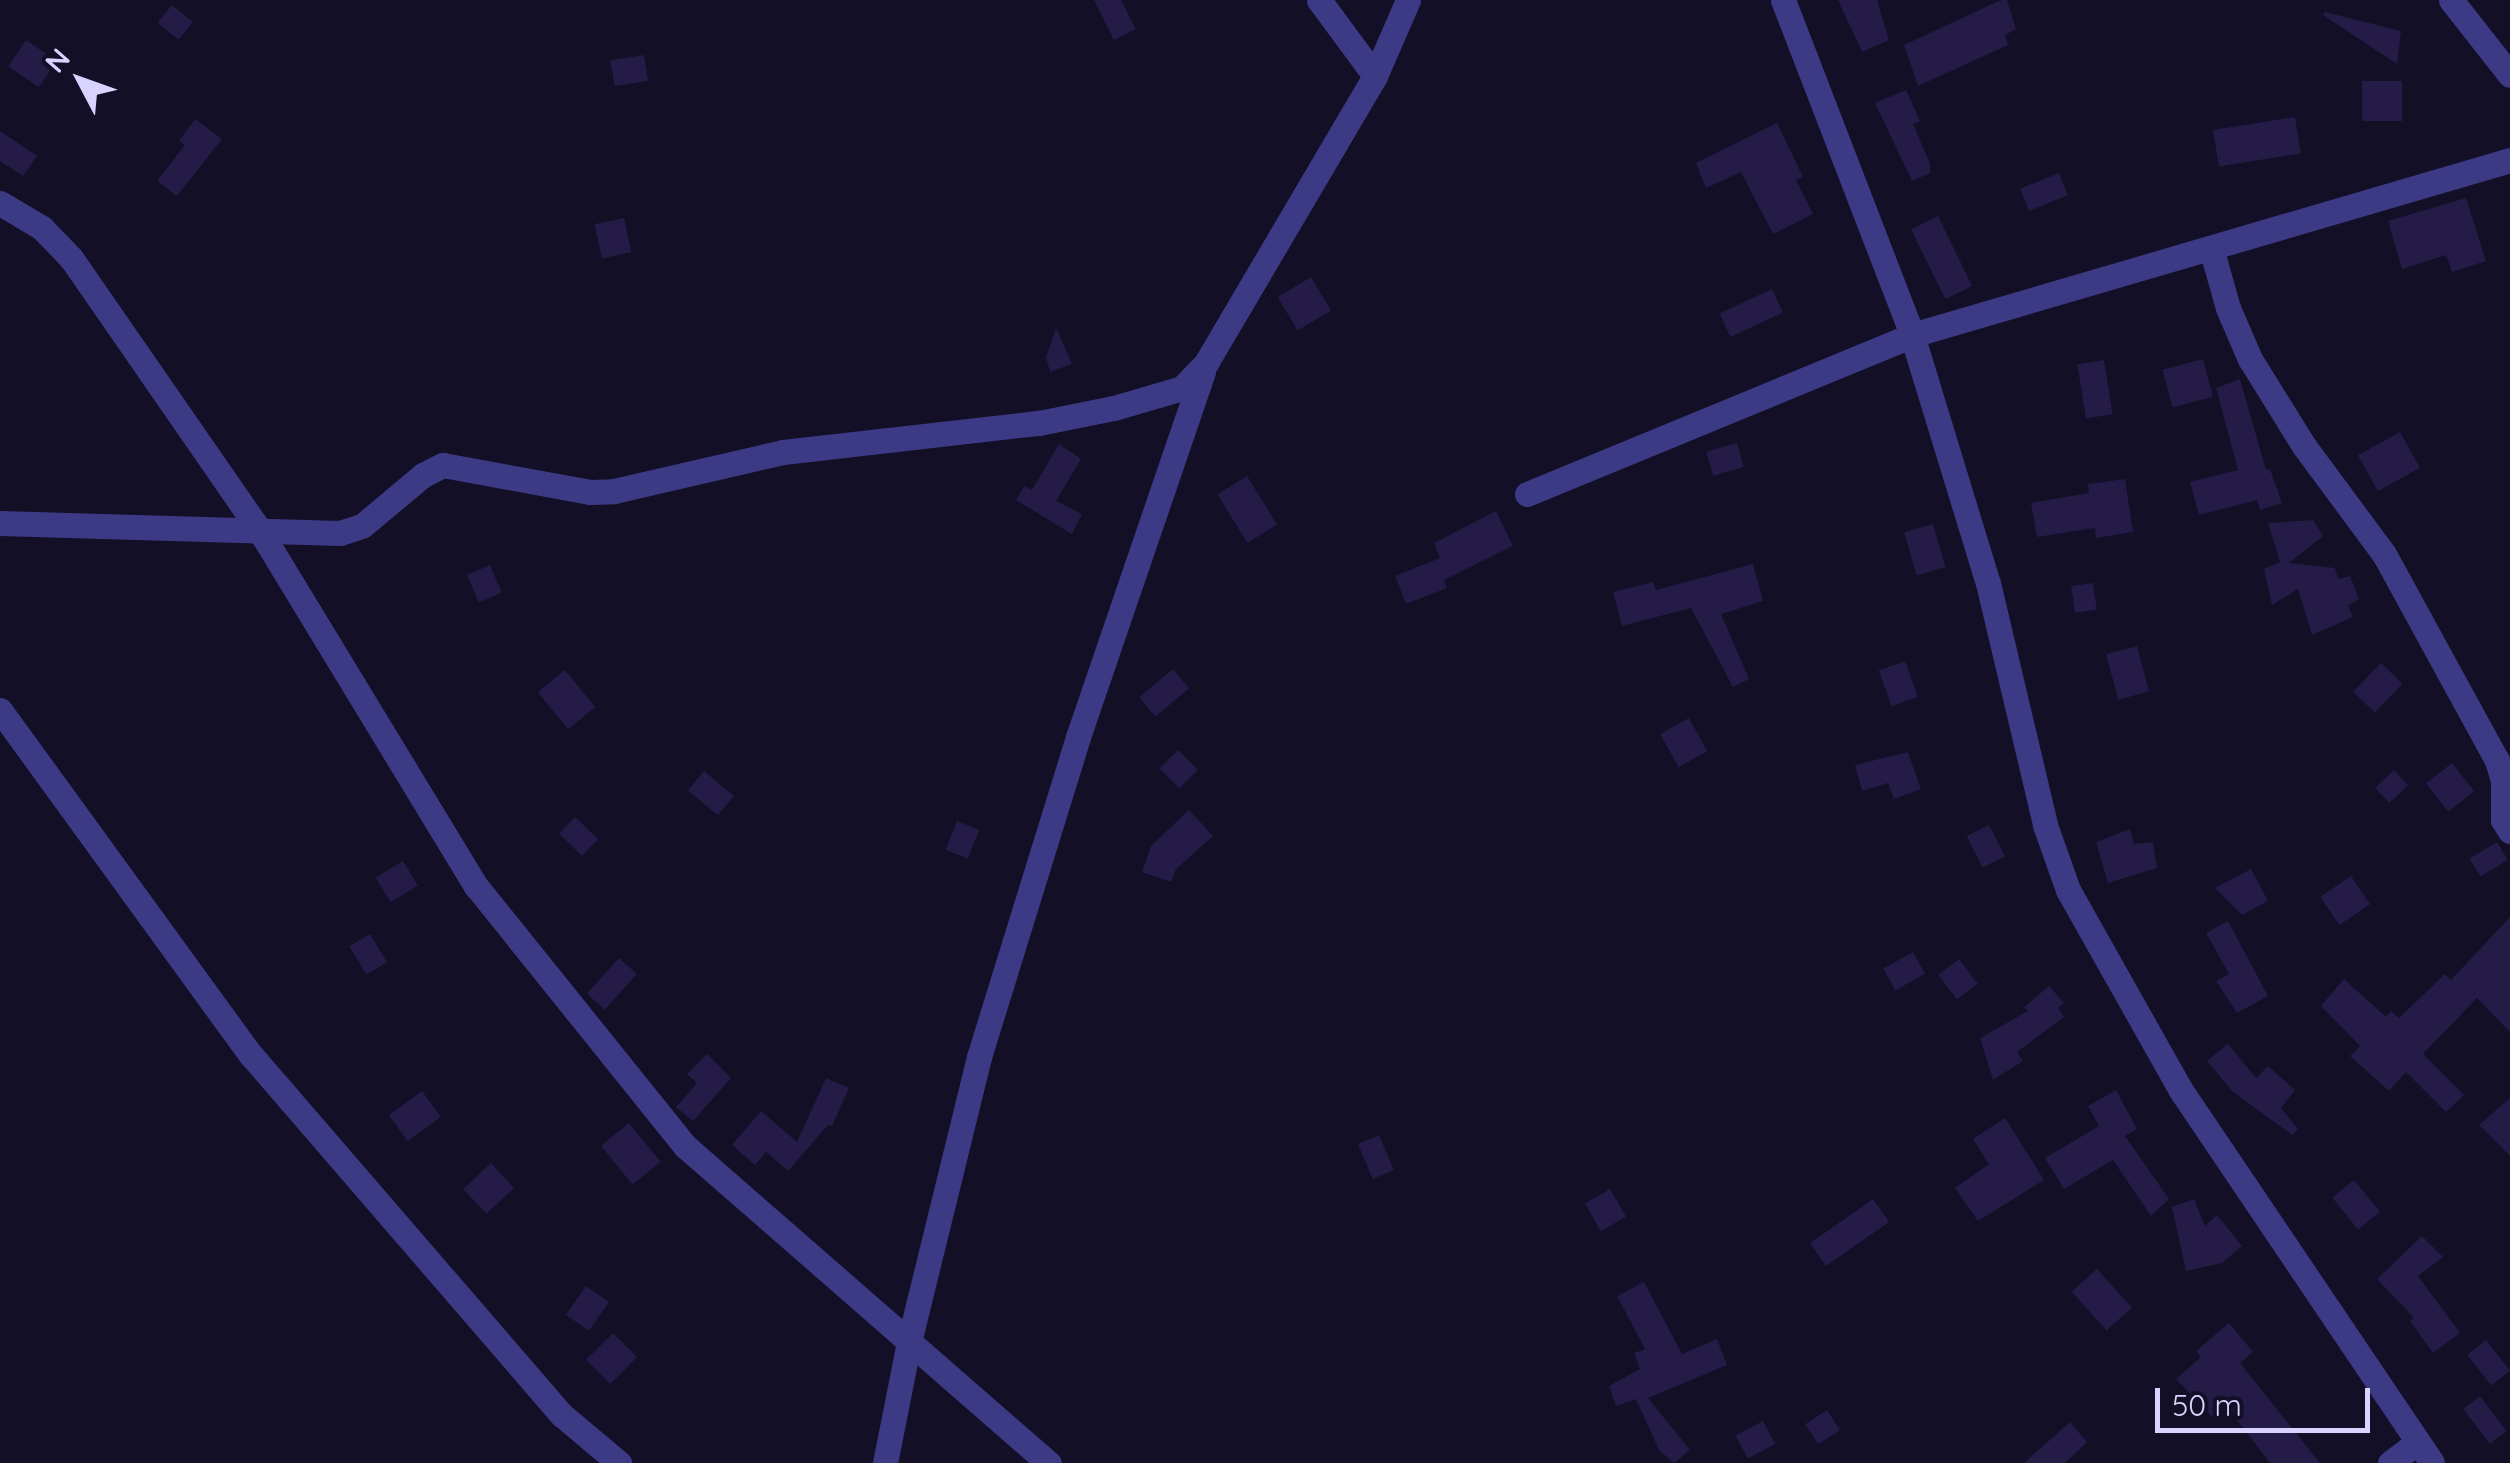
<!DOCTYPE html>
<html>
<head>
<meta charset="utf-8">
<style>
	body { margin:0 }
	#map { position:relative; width:2510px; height:1463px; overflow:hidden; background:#130f26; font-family:Quicksand,sans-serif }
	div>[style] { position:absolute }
	.building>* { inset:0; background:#241b47; transform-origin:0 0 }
	.minor>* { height:25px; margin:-12.5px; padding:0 12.5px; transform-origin:12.5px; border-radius:12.5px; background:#3d3a85 }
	span { translate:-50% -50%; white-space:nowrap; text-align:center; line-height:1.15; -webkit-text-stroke:8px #130f26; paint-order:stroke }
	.north { position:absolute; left:30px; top:30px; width:100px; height:100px; -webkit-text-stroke:8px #130f26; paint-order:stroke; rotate:311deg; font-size:28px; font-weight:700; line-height:40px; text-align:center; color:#d9d4ff }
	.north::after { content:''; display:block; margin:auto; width:35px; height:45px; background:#d9d4ff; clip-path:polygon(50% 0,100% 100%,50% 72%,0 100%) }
	.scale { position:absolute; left:2155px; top:1388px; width:215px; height:45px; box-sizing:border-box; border:5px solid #d9d4ff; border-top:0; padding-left:12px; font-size:30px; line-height:35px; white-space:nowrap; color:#d9d4ff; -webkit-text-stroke:8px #130f26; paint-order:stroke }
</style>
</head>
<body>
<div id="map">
	<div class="building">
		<i style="clip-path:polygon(1094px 0,1121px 0,1136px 29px,1114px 40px)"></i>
		<i style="clip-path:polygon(1838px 0,1877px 0,1889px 40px,1862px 52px)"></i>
		<i style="clip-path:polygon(2001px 0,2007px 0,2016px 29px,2005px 35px,2008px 45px,1918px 86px,1904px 45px)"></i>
		<i style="left:172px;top:5px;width:27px;height:23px;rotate:39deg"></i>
		<i style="clip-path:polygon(2325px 12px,2401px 31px,2397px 64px,2323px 15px)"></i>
		<i style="left:26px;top:40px;width:37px;height:32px;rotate:34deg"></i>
		<i style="left:644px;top:55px;width:26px;height:34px;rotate:81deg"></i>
		<i style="left:2402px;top:81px;width:40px;height:40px;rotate:90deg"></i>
		<i style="clip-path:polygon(1906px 90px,1920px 121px,1913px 124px,1930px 164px,1930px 173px,1912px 181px,1875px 103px)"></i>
		<i style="left:2295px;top:117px;width:37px;height:83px;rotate:81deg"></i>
		<i style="clip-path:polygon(195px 119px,222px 139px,177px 196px,157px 181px,185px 145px,179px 141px)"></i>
		<i style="clip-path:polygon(1777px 123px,1803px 177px,1796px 180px,1813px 214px,1773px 234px,1741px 172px,1706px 188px,1696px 163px)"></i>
		<i style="clip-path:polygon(0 131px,37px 156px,23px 176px,0 161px)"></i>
		<i style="left:2059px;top:173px;width:24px;height:42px;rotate:68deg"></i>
		<i style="clip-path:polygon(2466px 198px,2486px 261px,2452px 272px,2446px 255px,2402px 269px,2388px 221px)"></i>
		<i style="left:1938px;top:216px;width:78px;height:30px;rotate:64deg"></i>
		<i style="left:624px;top:218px;width:35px;height:30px;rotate:78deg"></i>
		<i style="left:1311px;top:277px;width:39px;height:39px;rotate:59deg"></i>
		<i style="left:1772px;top:289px;width:26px;height:58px;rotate:65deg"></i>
		<i style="clip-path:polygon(1056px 328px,1072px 364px,1050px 372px,1046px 357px)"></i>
		<i style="left:2203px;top:359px;width:39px;height:42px;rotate:75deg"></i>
		<i style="left:2104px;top:360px;width:55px;height:27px;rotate:81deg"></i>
		<i style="clip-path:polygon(2240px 379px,2266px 470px,2270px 469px,2282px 503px,2260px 510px,2257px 500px,2199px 515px,2190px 482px,2238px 470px,2216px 388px)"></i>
		<i style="left:2400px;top:432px;width:41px;height:48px;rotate:61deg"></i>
		<i style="left:1737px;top:443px;width:25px;height:32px;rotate:74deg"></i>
		<i style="clip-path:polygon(1059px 444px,1081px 459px,1056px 501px,1082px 514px,1072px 534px,1016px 500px,1024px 486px,1032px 490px)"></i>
		<i style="left:1247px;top:476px;width:57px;height:35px;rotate:58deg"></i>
		<i style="clip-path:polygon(2125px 479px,2133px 532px,2096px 538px,2095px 528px,2037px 537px,2031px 503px,2089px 493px,2088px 484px)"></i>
		<i style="clip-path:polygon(1496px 511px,1513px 546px,1444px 580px,1447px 588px,1406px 604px,1395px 576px,1440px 558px,1434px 543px)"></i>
		<i style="clip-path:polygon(2313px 520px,2323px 536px,2289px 563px,2335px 568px,2338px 579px,2350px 576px,2359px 599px,2348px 606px,2353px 617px,2312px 635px,2298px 589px,2272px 605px,2264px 569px,2280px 562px,2268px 523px)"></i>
		<i style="left:1933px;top:524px;width:45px;height:30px;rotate:74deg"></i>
		<i style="clip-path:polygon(1753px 564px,1763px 601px,1721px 614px,1749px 679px,1733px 687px,1691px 608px,1622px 626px,1613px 592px,1653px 582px,1656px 590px)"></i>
		<i style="left:490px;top:565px;width:30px;height:25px;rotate:67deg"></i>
		<i style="left:2093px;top:583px;width:27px;height:22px;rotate:82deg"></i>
		<i style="left:2137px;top:646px;width:47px;height:32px;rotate:75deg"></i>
		<i style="left:1905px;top:661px;width:38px;height:28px;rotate:70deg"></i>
		<i style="left:2381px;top:663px;width:30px;height:40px;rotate:44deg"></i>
		<i style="left:1173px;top:669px;width:25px;height:44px;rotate:50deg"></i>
		<i style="left:565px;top:670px;width:48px;height:35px;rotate:51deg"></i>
		<i style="left:1689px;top:718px;width:38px;height:33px;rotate:61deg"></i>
		<i style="left:1178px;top:750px;width:28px;height:26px;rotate:45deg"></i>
		<i style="clip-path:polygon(1908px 752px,1921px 789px,1894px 799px,1888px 783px,1862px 791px,1855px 765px)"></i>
		<i style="left:2452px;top:763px;width:36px;height:33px;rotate:52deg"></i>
		<i style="left:2394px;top:770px;width:21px;height:26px;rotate:47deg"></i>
		<i style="left:704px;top:771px;width:39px;height:25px;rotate:40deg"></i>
		<i style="clip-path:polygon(1189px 810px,1213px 836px,1176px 869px,1171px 882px,1142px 872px,1151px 846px)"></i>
		<i style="left:575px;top:817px;width:32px;height:23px;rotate:44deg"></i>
		<i style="left:957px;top:821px;width:24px;height:31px;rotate:22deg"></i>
		<i style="left:1989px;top:825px;width:35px;height:25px;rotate:63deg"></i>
		<i style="clip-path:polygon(2130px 829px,2134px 844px,2153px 842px,2157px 868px,2108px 883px,2096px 842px)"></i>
		<i style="left:2497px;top:842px;width:21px;height:32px;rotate:59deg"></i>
		<i style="left:403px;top:861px;width:29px;height:32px;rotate:59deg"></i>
		<i style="clip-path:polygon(2251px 869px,2268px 901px,2242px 915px,2215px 888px)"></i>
		<i style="left:2351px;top:876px;width:34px;height:37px;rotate:56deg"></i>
		<i style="clip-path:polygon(2510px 917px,2510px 1032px,2477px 998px,2423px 1054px,2464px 1095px,2446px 1112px,2406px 1072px,2389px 1091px,2350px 1056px,2360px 1046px,2321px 1006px,2344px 979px,2386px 1017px,2391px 1011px,2399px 1018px,2445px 974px,2451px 980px)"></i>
		<i style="clip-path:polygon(2228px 921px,2268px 996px,2237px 1013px,2216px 981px,2229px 974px,2206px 933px)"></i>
		<i style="left:370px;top:934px;width:33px;height:24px;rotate:59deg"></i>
		<i style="left:1913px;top:952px;width:25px;height:34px;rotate:61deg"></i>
		<i style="left:619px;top:958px;width:24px;height:48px;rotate:42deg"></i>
		<i style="left:1959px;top:959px;width:31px;height:26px;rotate:53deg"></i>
		<i style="clip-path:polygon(2049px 986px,2064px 1003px,2058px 1008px,2064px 1017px,2017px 1052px,2023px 1061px,1993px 1080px,1980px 1038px,2028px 1011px,2024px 1007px)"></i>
		<i style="clip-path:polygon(2228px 1044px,2256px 1078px,2268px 1066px,2295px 1090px,2281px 1108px,2298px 1129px,2292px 1135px,2232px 1091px,2207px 1061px)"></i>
		<i style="clip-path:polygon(707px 1054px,731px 1078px,693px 1121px,676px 1107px,697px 1083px,687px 1074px)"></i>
		<i style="clip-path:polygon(826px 1078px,849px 1088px,832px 1126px,828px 1125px,788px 1171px,766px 1152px,755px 1165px,732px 1145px,761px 1111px,797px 1142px)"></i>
		<i style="clip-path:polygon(2116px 1090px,2137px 1129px,2125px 1136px,2169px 1199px,2151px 1216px,2113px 1160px,2064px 1189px,2045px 1158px,2099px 1126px,2088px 1106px)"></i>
		<i style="left:422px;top:1091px;width:32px;height:41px;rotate:54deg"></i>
		<i style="clip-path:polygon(2510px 1098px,2510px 1156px,2479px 1125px)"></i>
		<i style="clip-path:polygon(2005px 1118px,2044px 1180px,1978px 1221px,1955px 1188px,1989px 1164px,1973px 1139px)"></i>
		<i style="left:629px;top:1123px;width:50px;height:36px;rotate:51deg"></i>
		<i style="left:1379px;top:1135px;width:38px;height:23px;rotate:67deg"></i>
		<i style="left:491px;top:1163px;width:34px;height:38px;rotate:47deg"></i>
		<i style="left:2354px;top:1180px;width:41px;height:28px;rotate:51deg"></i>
		<i style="left:1610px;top:1189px;width:32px;height:29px;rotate:60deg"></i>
		<i style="left:1873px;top:1199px;width:28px;height:77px;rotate:55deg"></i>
		<i style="clip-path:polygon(2194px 1199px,2205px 1226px,2217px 1215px,2242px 1246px,2222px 1263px,2186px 1271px,2172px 1207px)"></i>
		<i style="clip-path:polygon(2422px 1236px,2443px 1257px,2418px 1276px,2460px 1333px,2433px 1353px,2410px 1321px,2414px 1318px,2377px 1279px)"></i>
		<i style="left:2097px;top:1269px;width:52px;height:34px;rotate:48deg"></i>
		<i style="clip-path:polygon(1644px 1282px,1682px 1354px,1717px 1339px,1727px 1365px,1648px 1398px,1690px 1450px,1674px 1463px,1659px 1450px,1636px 1399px,1616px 1406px,1609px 1386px,1640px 1369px,1634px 1353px,1645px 1349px,1617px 1296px)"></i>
		<i style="left:586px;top:1286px;width:28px;height:35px;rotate:35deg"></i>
		<i style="clip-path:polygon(2229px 1323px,2253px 1352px,2240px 1363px,2320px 1463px,2270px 1463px,2228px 1408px,2213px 1418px,2176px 1379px,2201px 1357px,2196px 1351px)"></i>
		<i style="left:613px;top:1333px;width:34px;height:38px;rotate:45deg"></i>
		<i style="left:2486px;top:1340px;width:39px;height:24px;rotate:52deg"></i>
		<i style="left:2480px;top:1396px;width:44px;height:21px;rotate:53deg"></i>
		<i style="left:1827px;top:1410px;width:24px;height:26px;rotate:57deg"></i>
		<i style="left:1763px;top:1421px;width:26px;height:31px;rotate:62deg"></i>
		<i style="clip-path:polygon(2070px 1422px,2087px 1442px,2065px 1463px,2024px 1463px)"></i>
	</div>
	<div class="minor">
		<i style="left:1319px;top:0;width:94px;rotate:53.6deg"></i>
		<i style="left:1783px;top:0;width:359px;rotate:68.9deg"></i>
		<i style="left:1912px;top:335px;width:259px;rotate:73deg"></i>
		<i style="left:1988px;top:583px;width:249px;rotate:76.7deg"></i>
		<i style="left:2045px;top:825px;width:69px;rotate:70.5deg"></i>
		<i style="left:2068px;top:890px;width:232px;rotate:60.6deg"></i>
		<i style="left:2182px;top:1092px;width:447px;rotate:56deg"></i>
		<i style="left:2451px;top:0;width:95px;rotate:51.8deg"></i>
		<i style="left:0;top:203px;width:49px;rotate:30.8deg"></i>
		<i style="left:42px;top:228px;width:42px;rotate:46deg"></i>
		<i style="left:71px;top:258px;width:332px;rotate:55.3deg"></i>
		<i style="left:260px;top:531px;width:416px;rotate:58.7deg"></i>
		<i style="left:476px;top:886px;width:334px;rotate:51.2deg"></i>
		<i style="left:685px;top:1146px;width:483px;rotate:41.1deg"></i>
		<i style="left:2211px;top:248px;width:62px;rotate:74.2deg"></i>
		<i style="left:2228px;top:308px;width:56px;rotate:66.7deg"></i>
		<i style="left:2250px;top:359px;width:102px;rotate:58.2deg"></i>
		<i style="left:2304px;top:446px;width:134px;rotate:53.5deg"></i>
		<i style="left:2384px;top:554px;width:235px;rotate:61.3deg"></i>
		<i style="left:2497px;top:760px;width:22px;rotate:74deg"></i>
		<i style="left:2503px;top:781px;width:39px;rotate:90deg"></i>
		<i style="left:2503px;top:820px;width:13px;rotate:58deg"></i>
		<i style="left:1527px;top:494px;width:417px;rotate:-22.4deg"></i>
		<i style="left:1912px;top:335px;width:623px;rotate:-16.31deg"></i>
		<i style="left:0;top:523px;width:340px;rotate:1.7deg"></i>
		<i style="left:340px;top:533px;width:23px;rotate:-18deg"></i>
		<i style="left:362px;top:526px;width:80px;rotate:-39.9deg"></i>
		<i style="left:423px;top:475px;width:22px;rotate:-27deg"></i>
		<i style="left:443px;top:465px;width:149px;rotate:10.4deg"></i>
		<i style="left:590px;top:492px;width:24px;rotate:-2deg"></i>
		<i style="left:614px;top:491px;width:173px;rotate:-13deg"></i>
		<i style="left:783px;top:452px;width:258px;rotate:-6.5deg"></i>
		<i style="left:1039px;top:423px;width:76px;rotate:-11.3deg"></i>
		<i style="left:1114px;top:408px;width:71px;rotate:-16.4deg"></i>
		<i style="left:1182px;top:388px;width:35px;rotate:-46deg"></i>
		<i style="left:1206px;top:363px;width:333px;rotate:-59.5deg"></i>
		<i style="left:1375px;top:76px;width:83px;rotate:-66.5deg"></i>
		<i style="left:0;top:710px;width:427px;rotate:54deg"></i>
		<i style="left:251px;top:1055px;width:476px;rotate:49.2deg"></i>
		<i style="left:562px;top:1415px;width:75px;rotate:40.1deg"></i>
		<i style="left:885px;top:1463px;width:123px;rotate:-78.8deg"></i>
		<i style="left:909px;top:1342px;width:293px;rotate:-76.2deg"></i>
		<i style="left:979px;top:1057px;width:335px;rotate:-72.8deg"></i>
		<i style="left:1078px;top:737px;width:386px;rotate:-71.1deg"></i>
		<i style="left:2390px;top:1463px;width:35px;rotate:-37deg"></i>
	</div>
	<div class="north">N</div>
	<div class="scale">50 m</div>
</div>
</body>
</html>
